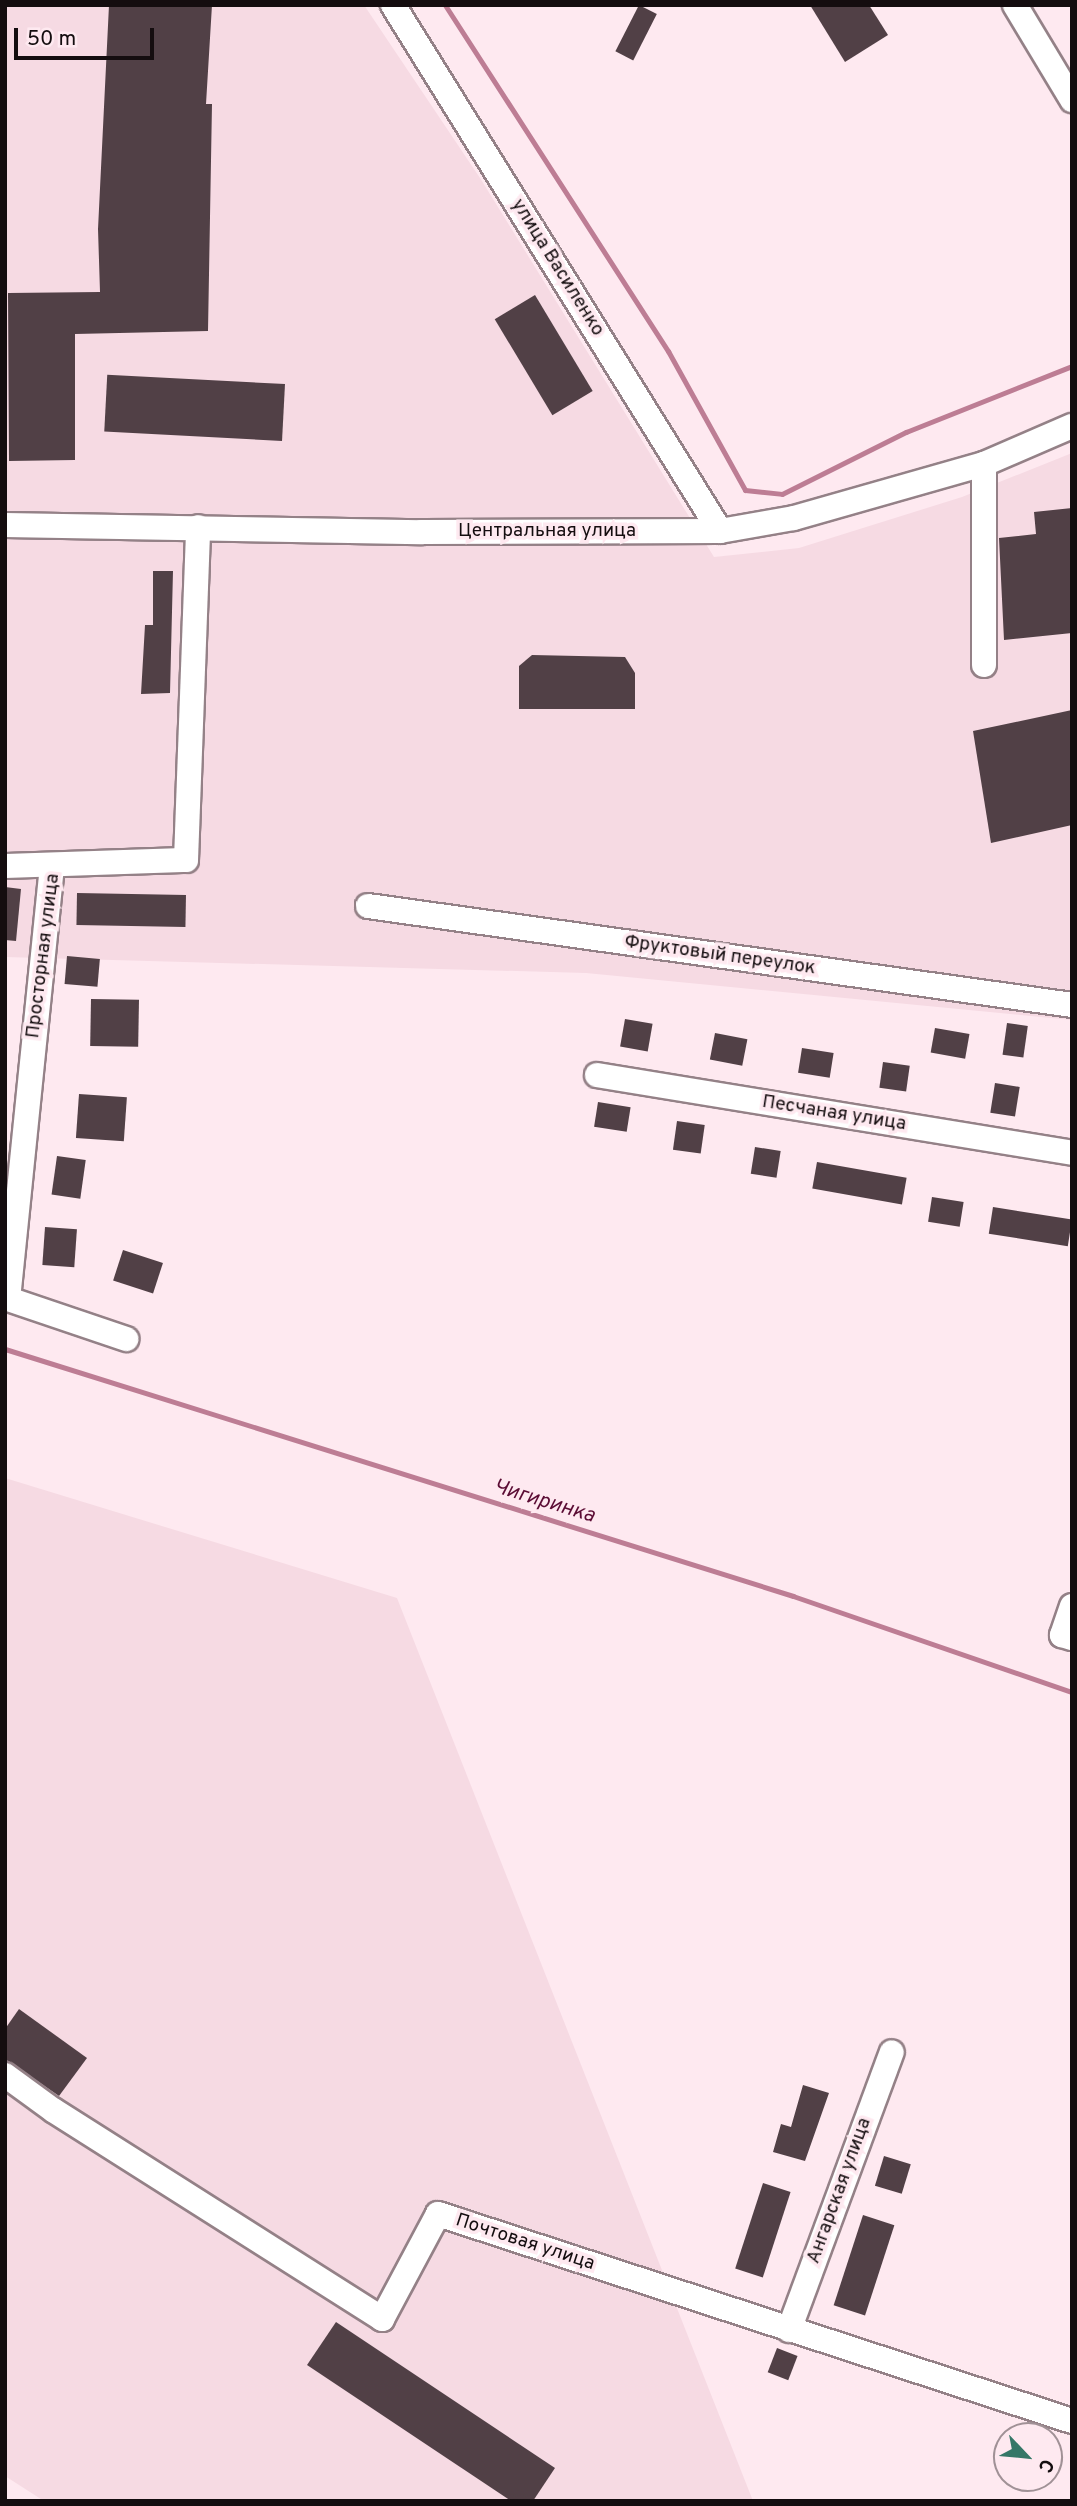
<!DOCTYPE html>
<html>
<head>
<meta charset="utf-8">
<style>
	body { margin:0 }
	#map { position:relative; width:1077px; height:2506px; overflow:hidden; background:#fee9f0; font-family:Overpass,sans-serif }
	div>[style] { position:absolute }
	.built>* { inset:0; background:#f6dae3 }
	.stream>* { height:5px; margin:-2.5px; padding:0 2.5px; transform-origin:2.5px; border-radius:2.5px; background:#bd7d94 }
	.building>* { inset:0; background:#514046; transform-origin:0 0 }
	.roads { filter:drop-shadow(2px 0 #948187) drop-shadow(-2px 0 #948187) drop-shadow(0 2px #948187) drop-shadow(0 -2px #948187) }
	.minor>* { height:24px; margin:-12px; padding:0 12px; transform-origin:12px; border-radius:12px; background:#fff }
	span { translate:-50% -50%; white-space:nowrap; text-align:center; line-height:1.15; -webkit-text-stroke:7px #fee9f0; paint-order:stroke }
	.street-label { font-size:19px; color:#140d0f }
	.water-label { font-size:21px; color:#5b0c34; font-style:italic }
	.frame { position:absolute; inset:0; border:7px solid #140d0f; pointer-events:none }
	.north { position:absolute; left:993px; top:2422px; width:70px; height:70px; box-sizing:border-box; background:#fee9f0; border:2px solid #a09196; border-radius:50%; rotate:116deg; font-size:19px; font-weight:700; line-height:28px; text-align:center; color:#140d0f }
	.north::after { content:''; display:block; margin:auto; width:24px; height:32px; background:#357767; clip-path:polygon(50% 0,100% 100%,50% 72%,0 100%) }
	.scale { position:absolute; left:14px; top:28px; width:140px; height:32px; box-sizing:border-box; border:4px solid #140d0f; border-top:0; padding-left:9px; font-size:21px; line-height:24px; white-space:nowrap; color:#140d0f; -webkit-text-stroke:5px #fee9f0; paint-order:stroke }
</style>
</head>
<body>
<div id="map">
	<div class="built">
		<i style="clip-path:polygon(5px 5px,364px 5px,480px 178px,714px 557px,799px 548px,962px 497px,1072px 453px,1072px 1020px,586px 973px,5px 957px)"></i>
		<i style="clip-path:polygon(5px 1478px,397px 1598px,753px 2501px,44px 2501px,5px 2476px)"></i>
	</div>
	<div class="stream">
		<i style="left:445px;top:5px;width:412px;rotate:57.2deg"></i>
		<i style="left:668px;top:351px;width:159px;rotate:61deg"></i>
		<i style="left:745px;top:490px;width:37px;rotate:6deg"></i>
		<i style="left:782px;top:494px;width:139px;rotate:-26.6deg"></i>
		<i style="left:906px;top:432px;width:179px;rotate:-21.7deg"></i>
		<i style="left:5px;top:1349px;width:826px;rotate:17.4deg"></i>
		<i style="left:793px;top:1596px;width:295px;rotate:19deg"></i>
	</div>
	<div class="building">
		<i style="clip-path:polygon(109px 5px,212px 5px,206px 104px,212px 104px,208px 331px,75px 334px,75px 460px,9px 461px,8px 293px,100px 292px,98px 229px)"></i>
		<i style="left:639px;top:5px;width:20px;height:52px;rotate:27deg"></i>
		<i style="clip-path:polygon(810px 5px,869px 5px,888px 35px,845px 62px)"></i>
		<i style="left:535px;top:295px;width:112px;height:47px;rotate:59deg"></i>
		<i style="left:285px;top:384px;width:57px;height:178px;rotate:93deg"></i>
		<i style="clip-path:polygon(1072px 508px,1072px 633px,1004px 640px,999px 538px,1036px 534px,1034px 512px)"></i>
		<i style="clip-path:polygon(153px 571px,173px 571px,170px 693px,141px 694px,145px 625px,153px 625px)"></i>
		<i style="clip-path:polygon(532px 655px,625px 657px,635px 673px,635px 709px,519px 709px,519px 666px)"></i>
		<i style="clip-path:polygon(1072px 710px,1072px 825px,991px 843px,973px 731px)"></i>
		<i style="clip-path:polygon(5px 887px,21px 889px,16px 941px,5px 940px)"></i>
		<i style="left:77px;top:893px;width:109px;height:32px;rotate:1deg"></i>
		<i style="left:67px;top:956px;width:33px;height:28px;rotate:5deg"></i>
		<i style="left:91px;top:999px;width:48px;height:47px;rotate:1deg"></i>
		<i style="left:625px;top:1019px;width:28px;height:28px;rotate:10deg"></i>
		<i style="left:1007px;top:1023px;width:21px;height:32px;rotate:8deg"></i>
		<i style="left:935px;top:1028px;width:35px;height:25px;rotate:10deg"></i>
		<i style="left:715px;top:1033px;width:33px;height:27px;rotate:11deg"></i>
		<i style="left:802px;top:1048px;width:32px;height:25px;rotate:9deg"></i>
		<i style="left:883px;top:1062px;width:27px;height:26px;rotate:8deg"></i>
		<i style="left:995px;top:1083px;width:25px;height:30px;rotate:9deg"></i>
		<i style="left:79px;top:1094px;width:48px;height:44px;rotate:4deg"></i>
		<i style="left:598px;top:1102px;width:33px;height:25px;rotate:9deg"></i>
		<i style="left:677px;top:1121px;width:28px;height:29px;rotate:8deg"></i>
		<i style="left:755px;top:1147px;width:26px;height:27px;rotate:9deg"></i>
		<i style="left:57px;top:1156px;width:29px;height:39px;rotate:8deg"></i>
		<i style="left:817px;top:1162px;width:91px;height:27px;rotate:10deg"></i>
		<i style="left:932px;top:1197px;width:32px;height:25px;rotate:9deg"></i>
		<i style="left:993px;top:1207px;width:80px;height:27px;rotate:9deg"></i>
		<i style="left:45px;top:1227px;width:32px;height:38px;rotate:4deg"></i>
		<i style="left:123px;top:1250px;width:42px;height:32px;rotate:18deg"></i>
		<i style="clip-path:polygon(19px 2009px,87px 2058px,59px 2096px,5px 2059px,5px 2029px)"></i>
		<i style="clip-path:polygon(803px 2085px,829px 2093px,805px 2161px,773px 2152px,781px 2124px,791px 2127px)"></i>
		<i style="left:884px;top:2156px;width:28px;height:31px;rotate:17deg"></i>
		<i style="left:763px;top:2183px;width:29px;height:90px;rotate:18deg"></i>
		<i style="left:863px;top:2215px;width:33px;height:95px;rotate:18deg"></i>
		<i style="clip-path:polygon(336px 2322px,555px 2468px,533px 2501px,511px 2501px,307px 2365px)"></i>
		<i style="left:777px;top:2348px;width:22px;height:26px;rotate:21deg"></i>
	</div>
	<div class="roads">
		<div class="minor">
			<i style="left:393px;top:5px;width:619px;rotate:58.13deg"></i>
			<i style="left:1015px;top:5px;width:111px;rotate:59deg"></i>
			<i style="left:984px;top:464px;width:201px;rotate:90deg"></i>
			<i style="left:5px;top:525px;width:416px;rotate:1deg"></i>
			<i style="left:421px;top:532px;width:299px;rotate:-0.2deg"></i>
			<i style="left:720px;top:531px;width:75px;rotate:-10deg"></i>
			<i style="left:794px;top:518px;width:198px;rotate:-15.9deg"></i>
			<i style="left:984px;top:464px;width:96px;rotate:-23.4deg"></i>
			<i style="left:5px;top:866px;width:181px;rotate:-1.9deg"></i>
			<i style="left:186px;top:860px;width:333px;rotate:-87.9deg"></i>
			<i style="left:52px;top:866px;width:435px;rotate:95.8deg"></i>
			<i style="left:8px;top:1299px;width:125px;rotate:18.7deg"></i>
			<i style="left:368px;top:906px;width:711px;rotate:8deg"></i>
			<i style="left:597px;top:1075px;width:481px;rotate:9.3deg"></i>
			<i style="left:1072px;top:1606px;width:31px;rotate:109deg"></i>
			<i style="left:1062px;top:1635px;width:10px;rotate:17deg"></i>
			<i style="left:5px;top:2075px;width:59px;rotate:36.1deg"></i>
			<i style="left:53px;top:2110px;width:390px;rotate:32.4deg"></i>
			<i style="left:382px;top:2319px;width:119px;rotate:-61.9deg"></i>
			<i style="left:438px;top:2214px;width:667px;rotate:18.08deg"></i>
			<i style="left:789px;top:2330px;width:296px;rotate:-69.7deg"></i>
		</div>
	</div>
	<div class="street-label">
		<span style="left:557px;top:268px;rotate:58deg">улица Василенко</span>
		<span style="left:547px;top:532px">Центральная улица</span>
		<span style="left:44px;top:956px;rotate:-83deg">Просторная улица</span>
		<span style="left:720px;top:956px;rotate:8deg">Фруктовый переулок</span>
		<span style="left:834px;top:1114px;rotate:9deg">Песчаная улица</span>
		<span style="left:840px;top:2191px;rotate:-70deg">Ангарская улица</span>
		<span style="left:525px;top:2243px;rotate:18deg">Почтовая улица</span>
	</div>
	<div class="water-label">
		<span style="left:544px;top:1502px;rotate:17deg">Чигиринка</span>
	</div>
	<div class="frame"></div>
	<div class="north">С</div>
	<div class="scale">50 m</div>
</div>
</body>
</html>
